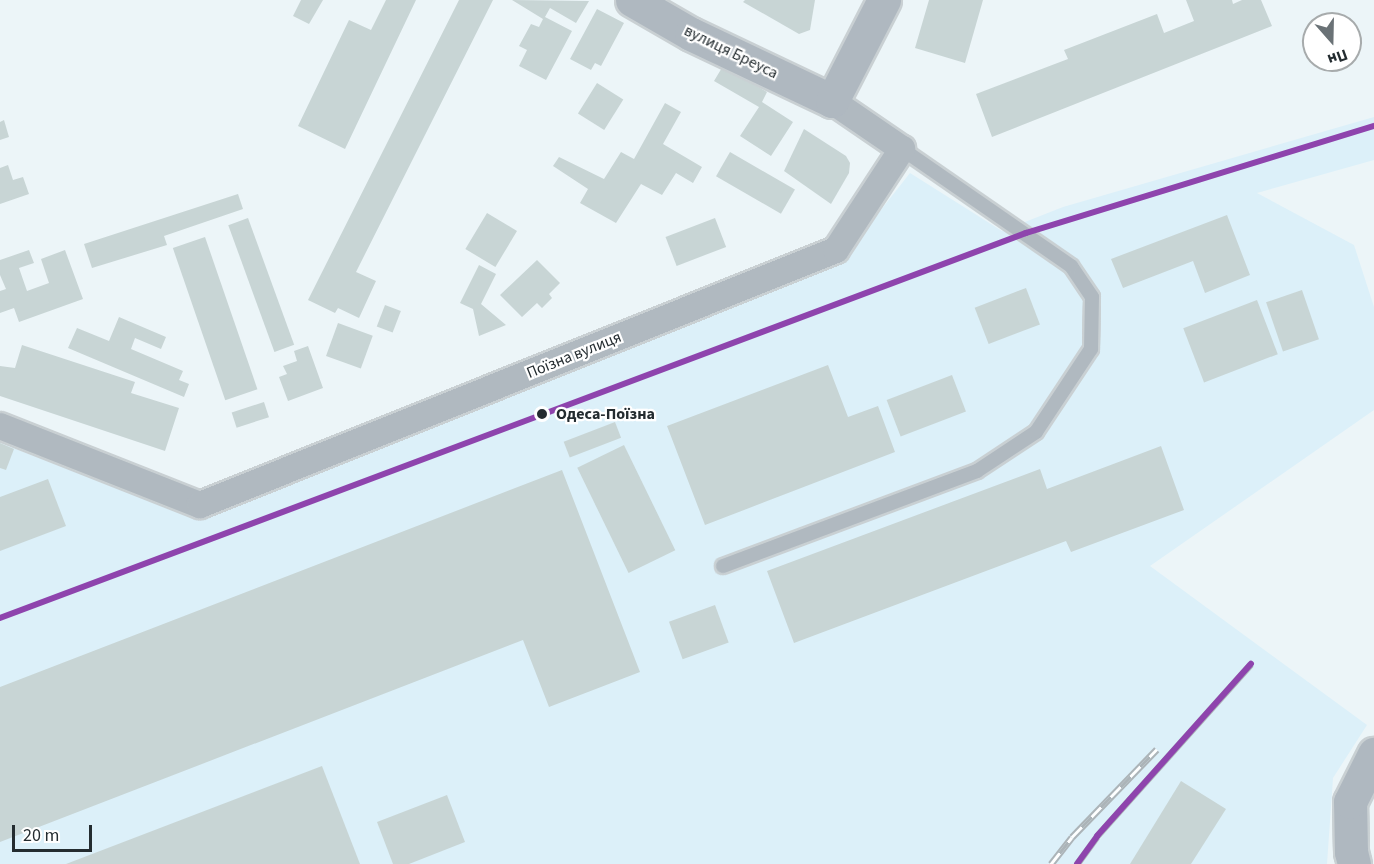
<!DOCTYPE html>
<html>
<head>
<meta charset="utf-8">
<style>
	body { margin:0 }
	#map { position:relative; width:1374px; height:864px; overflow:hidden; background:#ecf5f8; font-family:"Source Sans 3",sans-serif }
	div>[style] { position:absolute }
	.built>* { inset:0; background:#dcf0f9 }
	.building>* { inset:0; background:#c8d5d5; transform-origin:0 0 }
	.roads { filter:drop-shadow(2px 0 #c9d0d3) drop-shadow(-2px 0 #c9d0d3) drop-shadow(0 2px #c9d0d3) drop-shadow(0 -2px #c9d0d3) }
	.lane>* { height:14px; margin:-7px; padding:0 7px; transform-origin:7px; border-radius:7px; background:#b0b9c0 }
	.street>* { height:26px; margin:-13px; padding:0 13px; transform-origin:13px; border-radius:13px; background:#b0b9c0 }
	.secondary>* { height:33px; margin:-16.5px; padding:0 16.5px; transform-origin:16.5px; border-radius:16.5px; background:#afb8c0 }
	.rail>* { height:7px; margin-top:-3.5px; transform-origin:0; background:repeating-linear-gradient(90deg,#fff 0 14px,#acb4b8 0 28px); box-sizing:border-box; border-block:2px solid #acb4b8 }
	.rail-1>* { height:6px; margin:-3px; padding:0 3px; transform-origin:3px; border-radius:3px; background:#8e44ad }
	.dots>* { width:16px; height:16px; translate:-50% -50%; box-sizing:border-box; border:3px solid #fff; border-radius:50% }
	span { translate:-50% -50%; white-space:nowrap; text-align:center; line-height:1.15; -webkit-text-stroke:4.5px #fff; paint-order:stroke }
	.street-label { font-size:16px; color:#242c30 }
	.stop-label { font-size:16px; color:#242c30; font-weight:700 }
	.left { translate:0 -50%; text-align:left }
	.north { position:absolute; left:1302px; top:12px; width:60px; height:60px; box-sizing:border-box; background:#fff; border:2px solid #a7abac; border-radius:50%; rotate:160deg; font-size:16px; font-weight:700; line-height:24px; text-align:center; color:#242c30 }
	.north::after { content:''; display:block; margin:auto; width:21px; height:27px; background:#6a7276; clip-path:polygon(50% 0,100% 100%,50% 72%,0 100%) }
	.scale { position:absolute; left:12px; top:825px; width:80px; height:27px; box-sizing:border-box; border:3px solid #242c30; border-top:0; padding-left:8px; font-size:18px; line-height:21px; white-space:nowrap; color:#242c30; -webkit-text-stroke:4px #fff; paint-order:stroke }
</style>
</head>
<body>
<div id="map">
	<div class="built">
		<i style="clip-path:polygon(1374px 117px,1374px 160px,1257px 193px,1354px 245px,1374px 307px,1374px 410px,1150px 566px,1367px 725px,1333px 778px,1327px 864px,0 864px,0 443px,193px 516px,843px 258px,910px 173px,1002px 231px,1063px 207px)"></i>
	</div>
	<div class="building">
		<i style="clip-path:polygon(301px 0,323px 0,309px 24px,293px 16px)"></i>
		<i style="clip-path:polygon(386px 0,416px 0,345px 149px,298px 126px,349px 20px,371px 30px)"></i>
		<i style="clip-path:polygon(459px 0,493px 0,356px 272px,376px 281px,359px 318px,338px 308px,335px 313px,308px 300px)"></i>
		<i style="clip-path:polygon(512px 0,589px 1px,576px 23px,550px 8px,545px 17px,572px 31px,546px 80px,519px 66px,527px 50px,519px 46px,531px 24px,539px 27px,543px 19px)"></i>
		<i style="clip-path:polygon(745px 0,815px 0,810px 30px,799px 34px,743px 2px)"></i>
		<i style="clip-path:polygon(929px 0,983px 0,965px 63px,915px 48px)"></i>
		<i style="clip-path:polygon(1186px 0,1232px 0,1233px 4px,1242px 0,1261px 0,1272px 26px,992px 137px,976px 94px,1068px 59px,1064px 50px,1157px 14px,1164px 33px,1194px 21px)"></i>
		<i style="clip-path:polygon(597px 9px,624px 23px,601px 66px,595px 63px,591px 70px,570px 59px)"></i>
		<i style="clip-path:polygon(723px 66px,767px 92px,762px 102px,793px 122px,771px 156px,740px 136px,759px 107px,714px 81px)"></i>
		<i style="left:597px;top:83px;width:31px;height:36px;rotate:32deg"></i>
		<i style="clip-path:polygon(665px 103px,681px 112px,663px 144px,702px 167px,693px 183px,676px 173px,662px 195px,641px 184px,616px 223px,580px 203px,588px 189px,553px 166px,559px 157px,604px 179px,621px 152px,634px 159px)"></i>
		<i style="clip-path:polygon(4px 120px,9px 137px,0 140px,0 122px)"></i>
		<i style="clip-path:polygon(804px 129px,846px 156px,850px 163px,849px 173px,831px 204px,784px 171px)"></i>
		<i style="left:730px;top:152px;width:75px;height:28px;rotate:30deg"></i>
		<i style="clip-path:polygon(8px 165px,13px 180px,23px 177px,29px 194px,0 204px,0 168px)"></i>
		<i style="clip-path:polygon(238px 194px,243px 209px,164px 236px,167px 245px,92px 268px,84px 244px)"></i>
		<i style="left:487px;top:213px;width:35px;height:42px;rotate:31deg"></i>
		<i style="clip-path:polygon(1227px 215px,1250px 275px,1205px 293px,1193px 261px,1123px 288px,1111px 259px)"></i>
		<i style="left:248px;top:218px;width:135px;height:21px;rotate:70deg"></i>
		<i style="left:715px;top:218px;width:31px;height:53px;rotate:69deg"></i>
		<i style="left:205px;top:237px;width:161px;height:34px;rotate:71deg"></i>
		<i style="clip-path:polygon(29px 250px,34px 263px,19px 268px,27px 291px,49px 283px,41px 259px,65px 250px,83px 299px,19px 322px,14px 308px,0 313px,0 291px,6px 289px,0 275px,0 260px)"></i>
		<i style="clip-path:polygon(537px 260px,560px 283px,549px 294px,552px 298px,542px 308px,537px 303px,522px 317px,500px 295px)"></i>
		<i style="clip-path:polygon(479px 265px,496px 274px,481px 304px,506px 325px,479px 336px,473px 309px,460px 303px)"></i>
		<i style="left:1026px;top:288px;width:39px;height:55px;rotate:69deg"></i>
		<i style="left:1302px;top:290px;width:52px;height:38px;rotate:71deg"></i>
		<i style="left:1257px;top:300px;width:58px;height:79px;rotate:69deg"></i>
		<i style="left:385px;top:305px;width:17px;height:23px;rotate:21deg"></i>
		<i style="clip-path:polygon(119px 317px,166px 337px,161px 349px,135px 338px,131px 349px,183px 371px,179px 380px,189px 384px,184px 397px,68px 348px,77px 328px,109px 341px)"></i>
		<i style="left:338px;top:323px;width:37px;height:35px;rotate:20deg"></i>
		<i style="clip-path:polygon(22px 345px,135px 382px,131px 393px,179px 408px,165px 451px,0 396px,0 366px,15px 368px)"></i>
		<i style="clip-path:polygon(308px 346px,323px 388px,288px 401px,279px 377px,287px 374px,283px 366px,297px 361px,294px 351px)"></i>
		<i style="clip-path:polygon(828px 365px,848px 417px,878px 406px,895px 452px,705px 525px,667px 426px)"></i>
		<i style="left:952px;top:375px;width:39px;height:70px;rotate:69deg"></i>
		<i style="left:264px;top:402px;width:16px;height:34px;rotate:72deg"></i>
		<i style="left:615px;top:422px;width:17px;height:55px;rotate:69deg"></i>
		<i style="clip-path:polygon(0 443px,14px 449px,6px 470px,0 468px)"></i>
		<i style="left:624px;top:445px;width:117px;height:52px;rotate:64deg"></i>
		<i style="clip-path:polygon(1161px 446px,1184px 510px,1071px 552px,1066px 541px,794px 643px,767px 571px,1040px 469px,1047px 489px)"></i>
		<i style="clip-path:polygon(562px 470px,640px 672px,549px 707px,523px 640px,0 842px,0 687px)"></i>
		<i style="clip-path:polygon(48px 479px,66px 526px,0 551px,0 497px)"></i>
		<i style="left:715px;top:605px;width:40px;height:49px;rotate:70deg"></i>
		<i style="clip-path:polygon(322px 766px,360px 864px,66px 864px)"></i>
		<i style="clip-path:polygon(1181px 781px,1226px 809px,1191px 864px,1130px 864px)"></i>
		<i style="clip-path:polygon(447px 795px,465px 842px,409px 864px,393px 864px,377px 822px)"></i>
	</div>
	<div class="roads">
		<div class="lane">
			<i style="left:723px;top:566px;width:271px;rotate:-20.5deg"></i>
			<i style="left:977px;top:471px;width:71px;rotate:-33.5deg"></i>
			<i style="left:1036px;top:432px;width:100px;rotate:-56.5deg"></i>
			<i style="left:1091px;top:349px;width:52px;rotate:-88.9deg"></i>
			<i style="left:1092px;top:297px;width:37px;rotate:-124deg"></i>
			<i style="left:1071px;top:266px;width:206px;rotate:-145.3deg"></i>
		</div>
		<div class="street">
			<i style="left:0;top:426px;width:215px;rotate:21.6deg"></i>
			<i style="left:200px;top:505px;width:685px;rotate:-21.85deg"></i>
			<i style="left:836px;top:250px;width:121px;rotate:-56.8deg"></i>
			<i style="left:902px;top:149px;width:85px;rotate:-145.6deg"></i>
		</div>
		<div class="secondary">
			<i style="left:632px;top:0;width:68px;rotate:30deg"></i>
			<i style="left:691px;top:34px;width:156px;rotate:25.4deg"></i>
			<i style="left:832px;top:101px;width:114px;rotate:-62.8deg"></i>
			<i style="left:1354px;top:864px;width:12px;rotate:-104deg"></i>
			<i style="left:1351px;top:852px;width:50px;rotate:-91.1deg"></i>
			<i style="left:1350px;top:802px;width:54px;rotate:-63.4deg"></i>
		</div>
	</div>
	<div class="rail">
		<i style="left:1051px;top:864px;width:34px;rotate:-52deg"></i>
		<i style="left:1072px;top:837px;width:122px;rotate:-46deg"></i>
		<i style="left:1077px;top:864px;width:34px;rotate:-54deg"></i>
		<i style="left:1097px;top:836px;width:231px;rotate:-48.2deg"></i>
	</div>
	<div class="rail-1">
		<i style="left:0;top:618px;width:1096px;rotate:-20.57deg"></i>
		<i style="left:1026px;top:233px;width:364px;rotate:-17.1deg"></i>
		<i style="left:1077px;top:864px;width:34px;rotate:-54deg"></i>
		<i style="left:1097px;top:836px;width:231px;rotate:-48.2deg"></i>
	</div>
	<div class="dots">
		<i style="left:542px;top:414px;background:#242c30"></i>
	</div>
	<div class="street-label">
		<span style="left:731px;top:52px;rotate:26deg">вулиця Бреуса</span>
		<span style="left:574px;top:355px;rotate:-22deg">Поїзна вулиця</span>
	</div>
	<div class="stop-label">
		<span class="left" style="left:556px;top:414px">Одеса-Поїзна</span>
	</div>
	<div class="north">Пн</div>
	<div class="scale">20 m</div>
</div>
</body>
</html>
